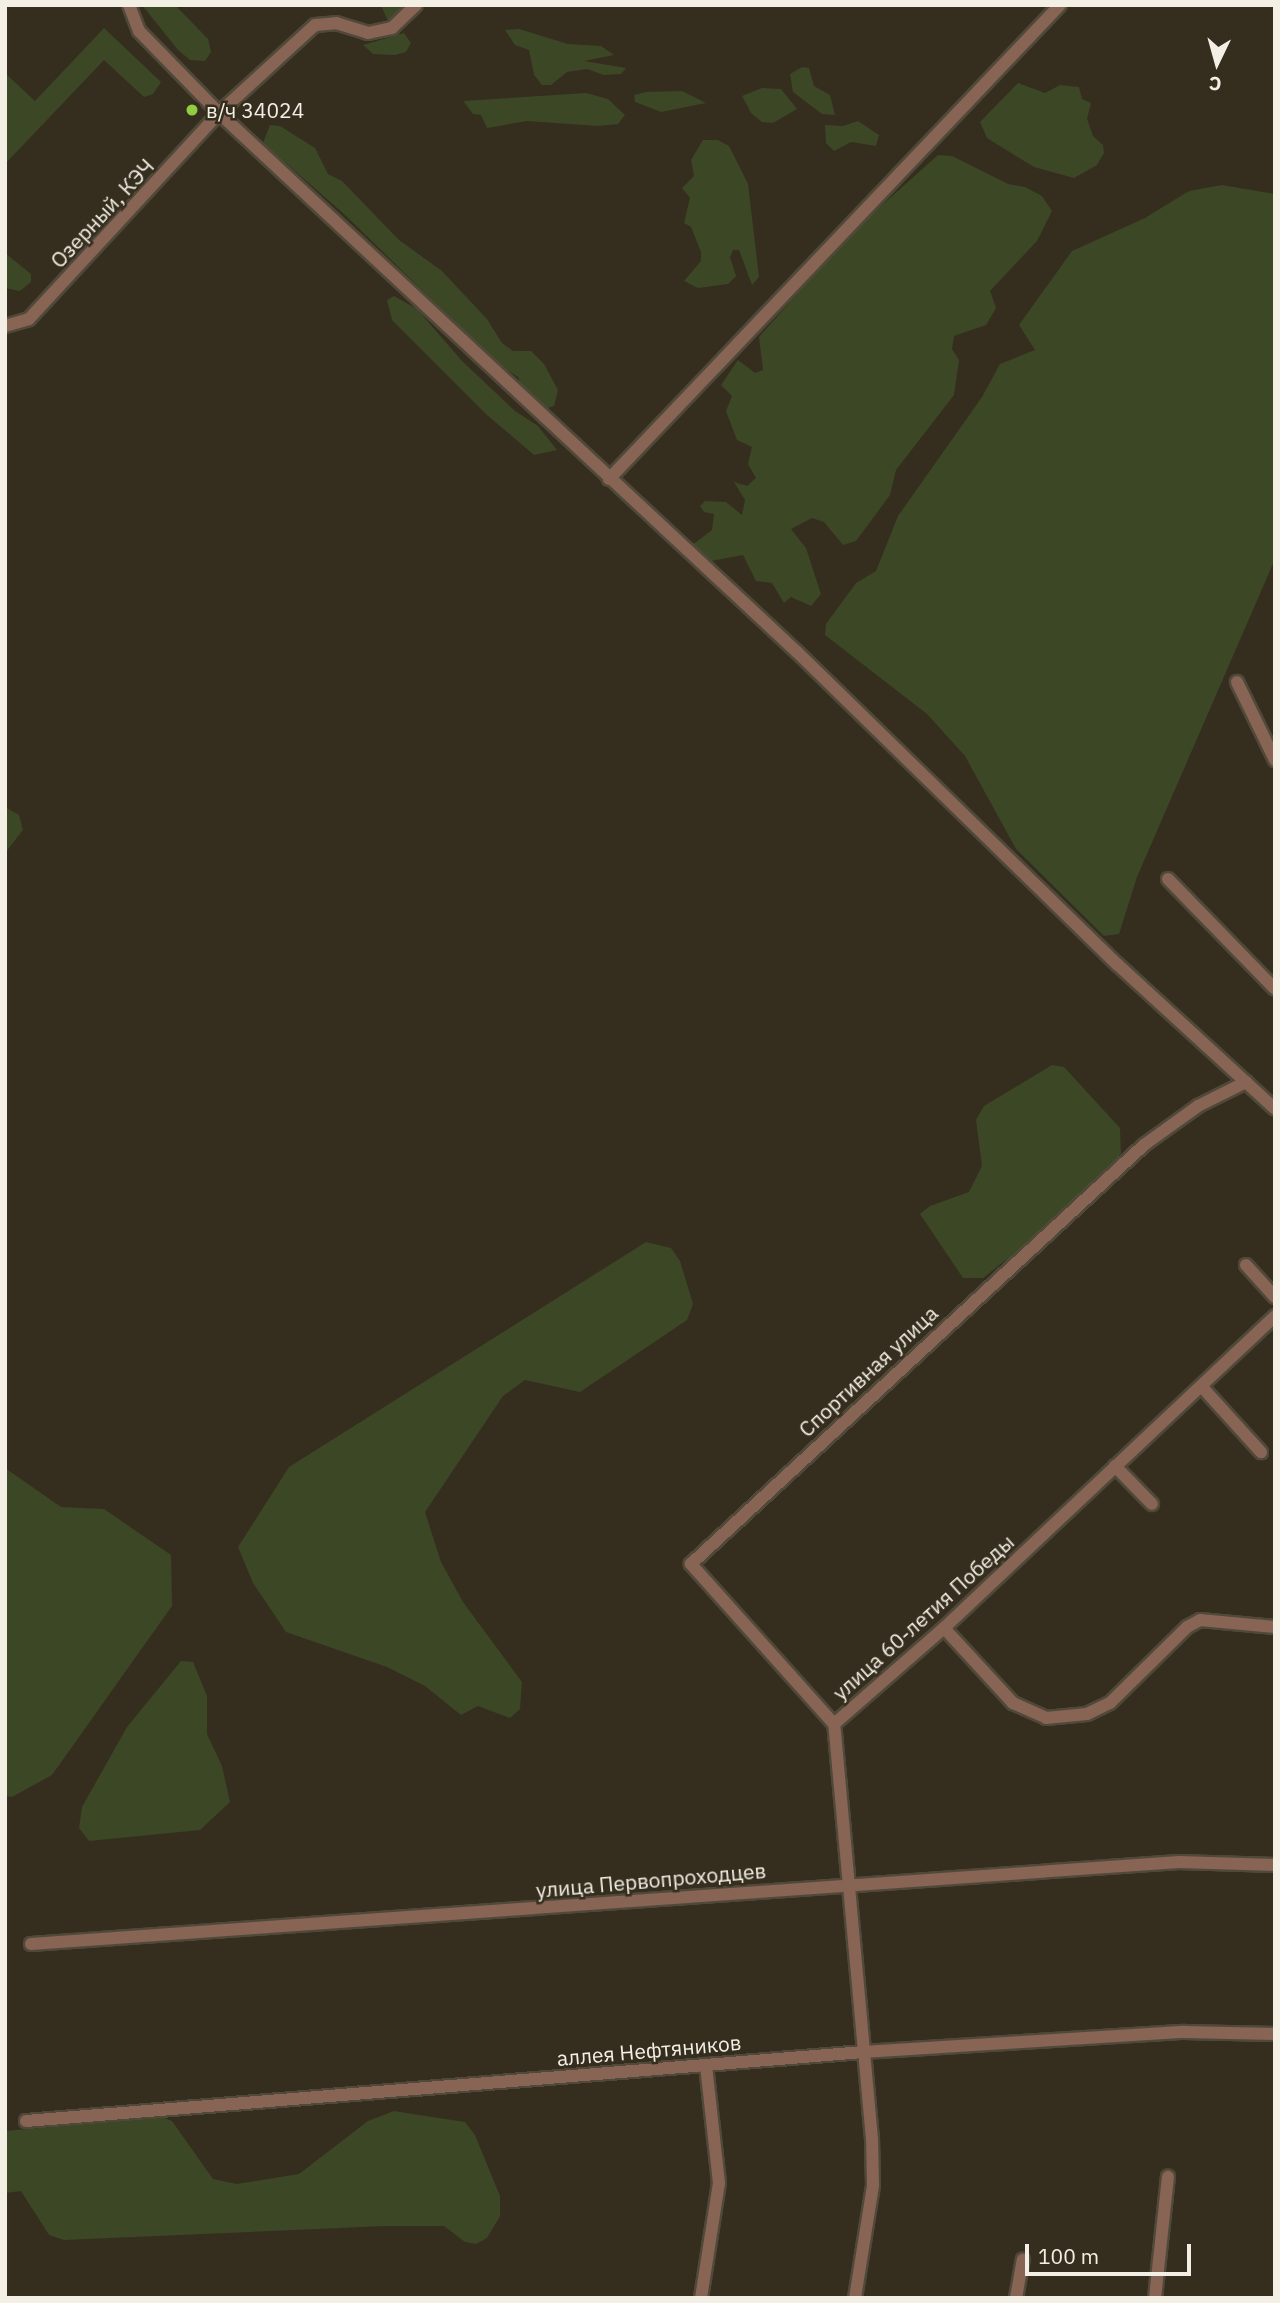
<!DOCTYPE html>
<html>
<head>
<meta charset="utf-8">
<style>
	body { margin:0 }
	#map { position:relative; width:1280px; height:2303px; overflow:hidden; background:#352e1e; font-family:"IBM Plex Sans",sans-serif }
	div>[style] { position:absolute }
	.green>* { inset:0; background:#3c4726 }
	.roads { filter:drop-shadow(2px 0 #50493a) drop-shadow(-2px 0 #50493a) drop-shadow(0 2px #50493a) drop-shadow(0 -2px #50493a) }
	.minor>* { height:12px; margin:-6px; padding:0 6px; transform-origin:6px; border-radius:6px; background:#876453 }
	.dots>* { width:19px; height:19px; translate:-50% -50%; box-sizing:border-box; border:4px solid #352e1e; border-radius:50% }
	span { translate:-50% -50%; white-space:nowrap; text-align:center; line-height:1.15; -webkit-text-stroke:5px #352e1e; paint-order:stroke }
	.poi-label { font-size:21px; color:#f3efe5 }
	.left { translate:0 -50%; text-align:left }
	.street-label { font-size:21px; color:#f3efe5 }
	.frame { position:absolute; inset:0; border:7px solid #f3efe5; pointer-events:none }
	.north { position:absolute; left:1182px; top:28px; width:70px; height:70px; -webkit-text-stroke:5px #352e1e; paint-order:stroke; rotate:185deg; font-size:19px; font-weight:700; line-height:28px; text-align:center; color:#f3efe5 }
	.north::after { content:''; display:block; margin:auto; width:24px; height:32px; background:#f3efe5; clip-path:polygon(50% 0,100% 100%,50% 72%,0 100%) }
	.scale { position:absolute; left:1025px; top:2244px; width:166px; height:32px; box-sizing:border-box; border:4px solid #f3efe5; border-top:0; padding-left:9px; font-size:21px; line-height:24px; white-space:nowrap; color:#f3efe5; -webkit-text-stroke:5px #352e1e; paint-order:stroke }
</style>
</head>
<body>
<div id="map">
	<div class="green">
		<i style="clip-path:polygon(142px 5px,176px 6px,208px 39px,211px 52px,205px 61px,190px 60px,178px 50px)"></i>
		<i style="clip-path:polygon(381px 5px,411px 5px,392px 20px,387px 19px)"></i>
		<i style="clip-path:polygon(104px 28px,161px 82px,153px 94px,144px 97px,104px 60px,5px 164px,5px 73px,35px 101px)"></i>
		<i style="clip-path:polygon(519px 29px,568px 44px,601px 46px,614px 55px,584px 61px,626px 68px,621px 74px,604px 75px,587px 69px,567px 72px,551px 85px,542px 85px,534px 75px,529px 50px,515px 45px,505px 30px)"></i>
		<i style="clip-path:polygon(404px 33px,411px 43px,406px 52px,395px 55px,373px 54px,363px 45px)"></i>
		<i style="clip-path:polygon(802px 67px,809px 68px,814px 86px,830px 95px,835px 115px,822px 114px,793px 92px,790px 74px)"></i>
		<i style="clip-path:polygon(1018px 83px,1045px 93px,1060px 85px,1079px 87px,1082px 99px,1091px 103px,1087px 119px,1093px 136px,1103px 145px,1104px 153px,1097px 165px,1074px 178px,1034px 167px,987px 138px,980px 122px)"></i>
		<i style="clip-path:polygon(762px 88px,781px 89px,797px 109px,773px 123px,762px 122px,751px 113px,742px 96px)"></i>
		<i style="clip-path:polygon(682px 91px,706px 103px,661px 112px,635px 102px,634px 95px,646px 92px)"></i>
		<i style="clip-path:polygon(586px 93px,608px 99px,625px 115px,618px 124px,598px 126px,527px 121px,487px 128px,481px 115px,473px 114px,463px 101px)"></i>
		<i style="clip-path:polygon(858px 121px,879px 135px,876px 146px,851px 142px,834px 151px,826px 143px,825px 125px,843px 126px)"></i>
		<i style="clip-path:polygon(270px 125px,280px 126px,315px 148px,328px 174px,342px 181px,399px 240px,442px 271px,487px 319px,502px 343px,513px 351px,531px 351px,544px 364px,558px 390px,554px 406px,545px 409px,522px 387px,518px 377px,498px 364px,344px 214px,263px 143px)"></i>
		<i style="clip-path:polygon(703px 140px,718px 140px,729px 146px,748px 184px,759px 277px,752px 285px,739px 250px,733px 250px,730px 257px,736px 276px,728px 284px,698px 288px,684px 281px,701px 261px,701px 252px,691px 227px,684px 223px,690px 198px,682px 188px,694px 176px,691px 160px)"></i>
		<i style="clip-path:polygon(938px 155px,952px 156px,1008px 184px,1025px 187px,1042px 196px,1052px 211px,1037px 241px,990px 291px,996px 308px,986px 325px,954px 336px,952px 349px,959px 360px,954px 395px,896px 470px,890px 495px,856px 541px,843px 545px,824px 522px,812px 518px,791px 529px,806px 548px,821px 594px,811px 606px,791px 597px,784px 603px,772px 583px,756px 581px,743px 555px,711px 561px,695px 555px,692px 545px,712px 530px,714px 514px,704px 512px,700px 506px,705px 501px,726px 502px,742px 515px,745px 500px,734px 482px,747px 486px,756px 478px,748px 464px,752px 447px,737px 440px,726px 411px,732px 396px,721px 385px,738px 360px,755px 373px,763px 370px,759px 337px,852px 232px)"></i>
		<i style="clip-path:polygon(1222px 185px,1275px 194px,1275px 559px,1137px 877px,1119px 934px,1104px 936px,1016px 849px,965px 756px,927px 714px,825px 635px,826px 624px,856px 583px,876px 571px,898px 516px,982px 397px,1000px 364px,1035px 350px,1019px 325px,1072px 251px,1145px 218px,1189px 191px)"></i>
		<i style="clip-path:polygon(5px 253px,31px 274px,31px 282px,20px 291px,5px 288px)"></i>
		<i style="clip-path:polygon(394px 296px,417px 309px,462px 361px,515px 411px,538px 426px,557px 450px,534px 455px,487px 415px,392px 320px,387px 300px)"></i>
		<i style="clip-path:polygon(5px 807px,19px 815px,23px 830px,5px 853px)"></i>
		<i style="clip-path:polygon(1052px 1065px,1064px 1067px,1120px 1128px,1121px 1154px,1044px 1230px,983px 1278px,963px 1278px,920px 1214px,930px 1206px,969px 1192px,982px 1166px,976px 1120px,984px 1106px)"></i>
		<i style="clip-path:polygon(646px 1242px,671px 1248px,680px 1261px,693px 1304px,687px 1320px,580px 1392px,525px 1380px,503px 1396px,425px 1512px,441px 1562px,463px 1602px,522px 1682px,520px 1709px,510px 1718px,478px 1706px,461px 1715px,425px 1686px,387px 1667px,286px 1632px,253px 1583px,238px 1547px,289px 1467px)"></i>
		<i style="clip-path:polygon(5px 1468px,61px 1507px,104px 1509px,171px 1555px,172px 1606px,52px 1775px,12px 1797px,5px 1796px)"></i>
		<i style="clip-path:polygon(181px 1661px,193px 1662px,207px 1696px,207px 1734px,222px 1766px,230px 1802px,200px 1830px,89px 1841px,79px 1828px,82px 1807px,127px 1727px)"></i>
		<i style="clip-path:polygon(394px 2111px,465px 2122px,475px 2135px,500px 2196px,500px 2216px,487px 2238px,476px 2244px,465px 2242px,444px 2226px,385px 2226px,64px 2240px,49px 2235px,21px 2191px,5px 2193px,5px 2131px,162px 2117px,172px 2121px,213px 2179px,237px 2184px,299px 2174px,368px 2121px)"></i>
	</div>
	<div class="roads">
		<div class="minor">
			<i style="left:129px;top:5px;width:28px;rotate:69deg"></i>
			<i style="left:139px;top:31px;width:115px;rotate:45.7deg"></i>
			<i style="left:219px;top:113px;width:790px;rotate:43deg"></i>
			<i style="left:797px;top:652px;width:447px;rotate:44.3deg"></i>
			<i style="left:1117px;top:964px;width:214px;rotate:42.5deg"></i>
			<i style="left:5px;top:326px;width:25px;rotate:-16deg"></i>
			<i style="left:29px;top:319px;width:280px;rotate:-47.3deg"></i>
			<i style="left:219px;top:113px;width:130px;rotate:-42.5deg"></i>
			<i style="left:315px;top:25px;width:21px;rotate:-5deg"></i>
			<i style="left:336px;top:23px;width:34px;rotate:17deg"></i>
			<i style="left:368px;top:33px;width:25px;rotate:-12deg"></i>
			<i style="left:392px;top:28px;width:33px;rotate:-44deg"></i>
			<i style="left:609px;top:479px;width:654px;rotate:-46.42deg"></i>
			<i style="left:1237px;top:682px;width:87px;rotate:64deg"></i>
			<i style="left:1168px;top:879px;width:153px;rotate:45.8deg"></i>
			<i style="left:1246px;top:1265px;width:43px;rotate:47.8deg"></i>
			<i style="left:1202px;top:1387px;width:88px;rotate:47.8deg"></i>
			<i style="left:1115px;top:1466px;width:53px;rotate:45.8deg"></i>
			<i style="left:944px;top:1628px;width:102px;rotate:47.4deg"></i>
			<i style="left:1013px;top:1703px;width:36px;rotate:24deg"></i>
			<i style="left:1046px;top:1718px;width:41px;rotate:-5.6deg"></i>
			<i style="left:1087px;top:1714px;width:25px;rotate:-26deg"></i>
			<i style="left:1110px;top:1703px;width:108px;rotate:-44.6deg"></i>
			<i style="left:1187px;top:1627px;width:15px;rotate:-28deg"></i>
			<i style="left:1200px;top:1620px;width:75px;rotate:5.3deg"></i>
			<i style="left:834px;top:1724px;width:215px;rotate:-131.8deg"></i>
			<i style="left:691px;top:1564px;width:617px;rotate:-42.77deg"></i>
			<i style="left:1144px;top:1145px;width:67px;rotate:-35.8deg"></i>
			<i style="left:1198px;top:1106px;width:54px;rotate:-26.6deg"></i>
			<i style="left:31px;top:1944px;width:1151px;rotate:-4.09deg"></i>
			<i style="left:1179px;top:1862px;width:96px;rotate:1.8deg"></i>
			<i style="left:26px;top:2121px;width:840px;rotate:-4.71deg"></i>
			<i style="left:863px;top:2052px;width:322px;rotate:-3.6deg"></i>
			<i style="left:1184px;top:2032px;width:91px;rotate:1.3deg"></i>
			<i style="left:701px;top:2298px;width:116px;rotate:-81.1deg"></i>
			<i style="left:719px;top:2183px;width:119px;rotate:-96.3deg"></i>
			<i style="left:855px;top:2298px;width:114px;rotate:-80.9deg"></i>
			<i style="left:873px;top:2185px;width:46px;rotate:-91.2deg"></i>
			<i style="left:872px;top:2139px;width:417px;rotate:-95.2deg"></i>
			<i style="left:834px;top:1724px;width:146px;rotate:-41.1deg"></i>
			<i style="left:944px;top:1628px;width:455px;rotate:-43.3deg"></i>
			<i style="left:1016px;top:2298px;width:39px;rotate:-80deg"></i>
			<i style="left:1155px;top:2298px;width:122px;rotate:-83.9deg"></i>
		</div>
	</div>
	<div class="dots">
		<i style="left:192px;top:110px;background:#90cd41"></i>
	</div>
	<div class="poi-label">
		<span class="left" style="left:206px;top:110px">в/ч 34024</span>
	</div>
	<div class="street-label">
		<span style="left:102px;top:213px;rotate:-47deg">Озерный, КЭЧ</span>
		<span style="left:868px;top:1371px;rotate:-43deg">Спортивная улица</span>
		<span style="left:923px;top:1617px;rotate:-42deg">улица 60-летия Победы</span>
		<span style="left:651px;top:1880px;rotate:-5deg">улица Первопроходцев</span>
		<span style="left:649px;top:2050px;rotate:-5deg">аллея Нефтяников</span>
	</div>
	<div class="frame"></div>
	<div class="north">С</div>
	<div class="scale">100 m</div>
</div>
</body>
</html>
